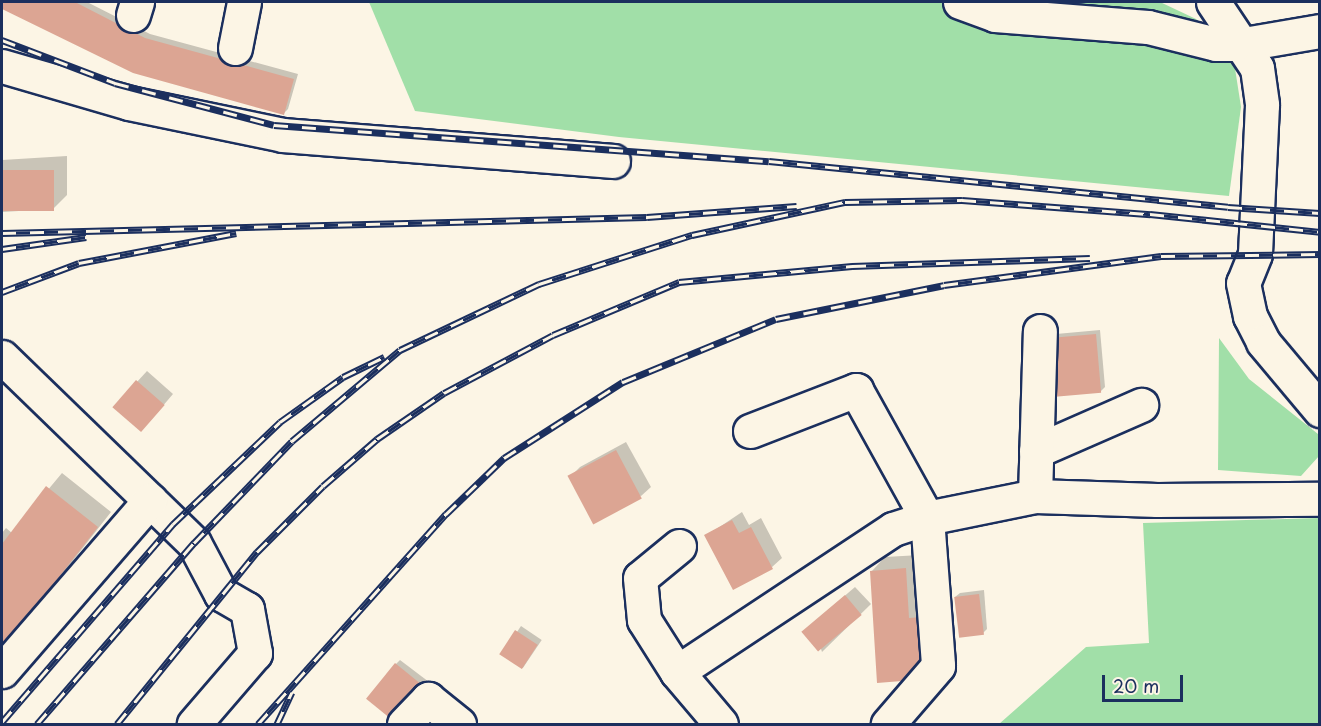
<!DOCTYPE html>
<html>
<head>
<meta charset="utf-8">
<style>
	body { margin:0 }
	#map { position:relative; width:1321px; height:726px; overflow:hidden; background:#fcf5e5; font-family:"Playpen Sans",sans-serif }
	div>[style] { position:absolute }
	.green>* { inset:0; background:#a1dfa8 }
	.shadow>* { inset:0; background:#0003; transform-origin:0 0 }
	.building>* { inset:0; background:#dca593; transform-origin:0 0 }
	.roads { filter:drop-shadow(2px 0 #1b2f5e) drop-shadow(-2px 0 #1b2f5e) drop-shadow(0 2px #1b2f5e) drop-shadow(0 -2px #1b2f5e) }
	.minor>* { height:33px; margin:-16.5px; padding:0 16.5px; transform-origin:16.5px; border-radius:16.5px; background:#fcf5e5 }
	.rail>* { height:7px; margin-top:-3.5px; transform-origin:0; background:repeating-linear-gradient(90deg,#fcf5e5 0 14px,#1b2f5e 0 28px); box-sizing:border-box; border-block:2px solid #1b2f5e }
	span { translate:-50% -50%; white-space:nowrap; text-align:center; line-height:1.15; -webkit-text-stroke:4.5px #fcf5e5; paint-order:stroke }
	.frame { position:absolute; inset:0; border:3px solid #1b2f5e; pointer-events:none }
	.scale { position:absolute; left:1102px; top:675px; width:81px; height:27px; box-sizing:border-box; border:3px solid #1b2f5e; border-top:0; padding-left:8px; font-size:18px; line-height:21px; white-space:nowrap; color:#1b2f5e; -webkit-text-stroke:4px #fcf5e5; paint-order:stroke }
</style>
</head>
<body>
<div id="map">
	<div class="green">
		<i style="clip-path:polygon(369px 2px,1160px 2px,1196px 19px,1219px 38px,1234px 62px,1241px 107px,1229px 196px,619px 137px,415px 111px)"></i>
		<i style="clip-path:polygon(1219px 338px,1249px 379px,1318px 434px,1319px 456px,1301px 476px,1218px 470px)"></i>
		<i style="clip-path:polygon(1319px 518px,1319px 724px,999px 724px,1086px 647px,1149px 643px,1143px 523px)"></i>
	</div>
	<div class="shadow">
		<i style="clip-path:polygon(2px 2px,87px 2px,150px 34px,298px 74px,288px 109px,283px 114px,134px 71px,2px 7px)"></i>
		<i style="clip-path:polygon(67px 156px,67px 195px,53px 209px,2px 212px,2px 160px)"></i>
		<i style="clip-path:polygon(1100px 330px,1105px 387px,1100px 392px,1055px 395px,1056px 334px)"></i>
		<i style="clip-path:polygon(147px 371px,173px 394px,150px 421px,114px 407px)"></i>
		<i style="clip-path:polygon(626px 442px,651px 487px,641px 496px,570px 477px,580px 467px)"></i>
		<i style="clip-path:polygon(62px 473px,111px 512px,2px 651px,2px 533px,6px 528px,12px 533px)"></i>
		<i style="clip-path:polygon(742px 512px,749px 525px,761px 518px,782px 558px,772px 567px,706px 536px)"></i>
		<i style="clip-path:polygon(920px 555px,940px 664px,871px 572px,885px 557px)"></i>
		<i style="clip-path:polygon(855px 587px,871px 604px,822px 652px,813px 623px)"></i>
		<i style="clip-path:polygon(984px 590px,987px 629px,983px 633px,955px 597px,960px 593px)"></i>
		<i style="left:521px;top:626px;width:25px;height:34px;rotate:34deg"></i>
		<i style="clip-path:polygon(400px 660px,429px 682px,402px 717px,396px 664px)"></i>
	</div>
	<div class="building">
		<i style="clip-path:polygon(2px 2px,75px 2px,145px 38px,294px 79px,284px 115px,133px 73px,2px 9px)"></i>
		<i style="left:54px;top:170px;width:41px;height:52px;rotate:90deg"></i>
		<i style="left:1096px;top:334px;width:59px;height:46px;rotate:85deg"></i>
		<i style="left:136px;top:380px;width:38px;height:36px;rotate:41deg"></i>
		<i style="left:616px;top:450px;width:55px;height:55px;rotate:62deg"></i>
		<i style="clip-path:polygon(46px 486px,98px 527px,2px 650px,2px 544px)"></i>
		<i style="clip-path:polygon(732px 520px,739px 533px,751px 527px,773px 569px,733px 590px,704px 535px)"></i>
		<i style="clip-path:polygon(906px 568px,909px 618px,923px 617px,927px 679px,877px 683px,870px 571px)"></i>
		<i style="left:979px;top:594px;width:41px;height:25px;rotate:83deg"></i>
		<i style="left:845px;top:595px;width:26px;height:57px;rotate:50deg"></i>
		<i style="left:515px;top:630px;width:27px;height:29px;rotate:33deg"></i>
		<i style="left:395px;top:663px;width:38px;height:46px;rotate:39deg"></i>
	</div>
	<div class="roads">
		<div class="minor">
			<i style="left:960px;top:2px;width:37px;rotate:20deg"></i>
			<i style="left:995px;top:15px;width:153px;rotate:4.5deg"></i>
			<i style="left:1148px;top:27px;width:70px;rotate:14deg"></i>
			<i style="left:1216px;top:44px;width:28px"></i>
			<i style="left:1244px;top:44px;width:77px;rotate:-9.7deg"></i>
			<i style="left:1213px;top:2px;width:79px;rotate:56.3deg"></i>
			<i style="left:1257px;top:68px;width:37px;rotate:82deg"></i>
			<i style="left:1262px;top:105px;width:149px;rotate:92.7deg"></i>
			<i style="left:1255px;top:254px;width:31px;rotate:112deg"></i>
			<i style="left:1243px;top:283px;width:34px;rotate:78deg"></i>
			<i style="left:1250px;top:316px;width:29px;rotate:63deg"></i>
			<i style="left:1263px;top:342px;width:89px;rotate:50deg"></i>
			<i style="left:133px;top:15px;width:14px;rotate:-73deg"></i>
			<i style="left:235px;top:48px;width:47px;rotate:-78.9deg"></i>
			<i style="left:2px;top:66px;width:132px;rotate:16.2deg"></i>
			<i style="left:129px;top:103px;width:157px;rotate:11.7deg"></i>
			<i style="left:283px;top:135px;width:331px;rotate:4.5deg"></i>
			<i style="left:2px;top:357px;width:267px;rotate:44.1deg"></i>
			<i style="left:194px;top:543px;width:58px;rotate:62.1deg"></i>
			<i style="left:221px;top:594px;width:30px;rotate:30deg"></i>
			<i style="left:247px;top:609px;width:45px;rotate:79.7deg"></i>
			<i style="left:255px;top:653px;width:94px;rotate:130.7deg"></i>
			<i style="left:750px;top:431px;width:114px;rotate:-21.1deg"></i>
			<i style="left:856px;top:390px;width:146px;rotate:61deg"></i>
			<i style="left:927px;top:518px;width:148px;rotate:85.7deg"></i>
			<i style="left:938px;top:666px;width:77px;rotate:130.8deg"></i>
			<i style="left:1036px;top:451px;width:115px;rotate:-23.7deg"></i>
			<i style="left:1035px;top:496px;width:165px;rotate:-88.3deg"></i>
			<i style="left:679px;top:546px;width:50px;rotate:140.6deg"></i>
			<i style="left:640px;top:578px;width:42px;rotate:84.6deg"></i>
			<i style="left:644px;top:620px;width:62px;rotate:57.6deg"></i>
			<i style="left:677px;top:672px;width:259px;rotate:-33.5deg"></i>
			<i style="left:893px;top:529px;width:36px;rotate:-18deg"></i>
			<i style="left:927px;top:518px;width:110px;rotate:-11.5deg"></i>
			<i style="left:1035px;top:496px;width:122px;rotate:1.9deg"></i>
			<i style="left:1157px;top:500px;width:163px;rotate:-0.4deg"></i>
			<i style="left:2px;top:671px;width:226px;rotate:-49.1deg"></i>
			<i style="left:677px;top:672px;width:68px;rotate:49.8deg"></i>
			<i style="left:404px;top:724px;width:35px;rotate:-46deg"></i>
			<i style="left:428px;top:699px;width:40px;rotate:39deg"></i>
		</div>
	</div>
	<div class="rail">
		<i style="left:2px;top:40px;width:121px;rotate:20.8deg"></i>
		<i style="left:115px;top:83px;width:164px;rotate:14.8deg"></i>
		<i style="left:274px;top:125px;width:496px;rotate:4.2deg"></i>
		<i style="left:769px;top:161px;width:461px;rotate:5.7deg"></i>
		<i style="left:1228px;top:207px;width:92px;rotate:3.7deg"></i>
		<i style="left:2px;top:233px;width:645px;rotate:-1.42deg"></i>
		<i style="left:647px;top:217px;width:150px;rotate:-4.2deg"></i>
		<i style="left:2px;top:249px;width:85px;rotate:-8.1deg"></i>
		<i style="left:2px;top:292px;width:82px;rotate:-20.6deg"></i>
		<i style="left:79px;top:263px;width:160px;rotate:-10.8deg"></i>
		<i style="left:2px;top:722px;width:262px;rotate:-49.2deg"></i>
		<i style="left:173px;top:524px;width:148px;rotate:-43.6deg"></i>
		<i style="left:280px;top:422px;width:77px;rotate:-35.5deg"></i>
		<i style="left:343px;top:377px;width:46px;rotate:-26deg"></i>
		<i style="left:37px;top:724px;width:240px;rotate:-49.1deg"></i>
		<i style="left:194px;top:543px;width:141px;rotate:-46.1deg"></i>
		<i style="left:292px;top:441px;width:141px;rotate:-40.1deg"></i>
		<i style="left:400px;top:350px;width:154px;rotate:-25.4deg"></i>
		<i style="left:539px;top:284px;width:161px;rotate:-17.8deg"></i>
		<i style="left:692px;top:235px;width:157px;rotate:-12.2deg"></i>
		<i style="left:845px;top:202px;width:117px;rotate:-1deg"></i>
		<i style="left:962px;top:200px;width:189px;rotate:4.3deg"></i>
		<i style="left:1150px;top:214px;width:171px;rotate:6deg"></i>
		<i style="left:117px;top:724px;width:222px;rotate:-50.9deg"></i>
		<i style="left:257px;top:552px;width:93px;rotate:-45deg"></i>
		<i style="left:323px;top:486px;width:72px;rotate:-41deg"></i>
		<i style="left:377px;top:439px;width:81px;rotate:-34.5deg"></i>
		<i style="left:444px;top:393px;width:123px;rotate:-28deg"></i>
		<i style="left:553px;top:335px;width:137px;rotate:-22.8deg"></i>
		<i style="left:679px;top:282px;width:174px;rotate:-5.3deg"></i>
		<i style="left:852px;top:266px;width:238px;rotate:-1.9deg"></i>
		<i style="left:258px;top:724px;width:282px;rotate:-48.2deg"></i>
		<i style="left:446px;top:514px;width:81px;rotate:-44deg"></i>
		<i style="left:504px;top:458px;width:141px;rotate:-32.6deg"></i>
		<i style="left:623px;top:382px;width:165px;rotate:-22.4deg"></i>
		<i style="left:776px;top:319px;width:171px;rotate:-11.4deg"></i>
		<i style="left:944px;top:285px;width:219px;rotate:-7.6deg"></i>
		<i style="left:1161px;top:256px;width:159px;rotate:-0.7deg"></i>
		<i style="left:277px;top:724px;width:35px;rotate:-65deg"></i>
	</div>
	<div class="frame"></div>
	<div class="scale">20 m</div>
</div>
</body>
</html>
